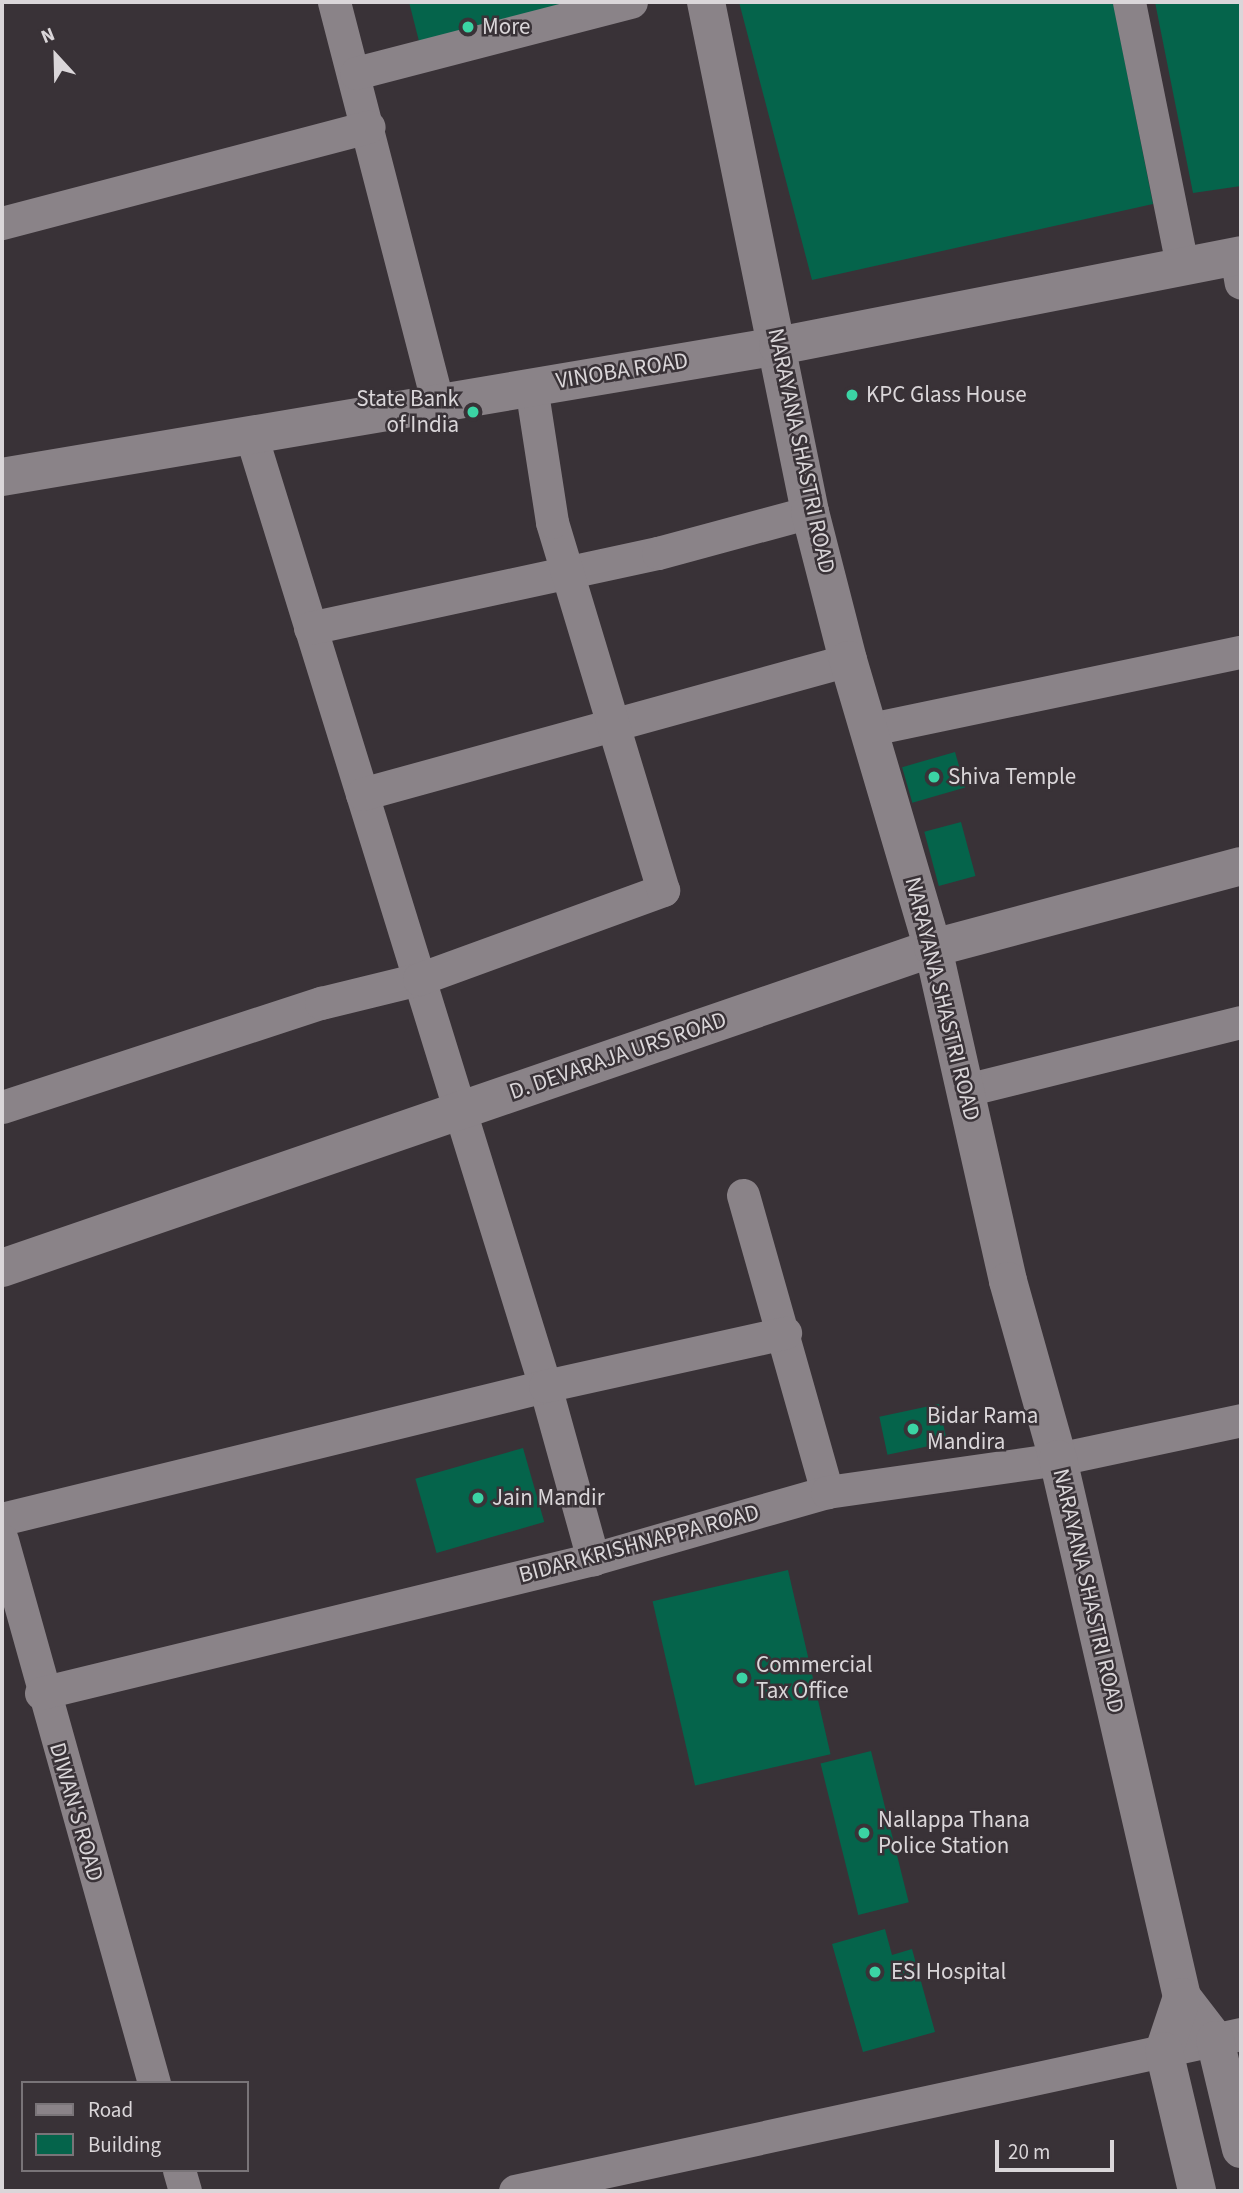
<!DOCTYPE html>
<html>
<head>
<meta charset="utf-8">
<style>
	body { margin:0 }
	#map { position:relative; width:1243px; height:2193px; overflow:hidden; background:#393237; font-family:"Source Sans 3",sans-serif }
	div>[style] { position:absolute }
	.building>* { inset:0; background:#05644b; transform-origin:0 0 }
	.minor>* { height:33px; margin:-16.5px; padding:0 16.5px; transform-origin:16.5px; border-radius:16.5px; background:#8a8388 }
	.tertiary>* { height:38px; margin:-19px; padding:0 19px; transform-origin:19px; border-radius:19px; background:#8a8388 }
	.dots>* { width:19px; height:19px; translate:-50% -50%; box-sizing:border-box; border:4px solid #393237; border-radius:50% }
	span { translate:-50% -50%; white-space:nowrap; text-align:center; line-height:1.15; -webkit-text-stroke:5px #393237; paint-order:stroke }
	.poi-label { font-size:23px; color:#dad6d9 }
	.left { translate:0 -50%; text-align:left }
	.right { translate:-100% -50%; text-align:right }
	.street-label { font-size:23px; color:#dad6d9 }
	.frame { position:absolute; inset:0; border:4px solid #dad6d9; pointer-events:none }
	.legend { position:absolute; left:21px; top:2081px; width:228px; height:91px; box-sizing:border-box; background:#393237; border:2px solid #797478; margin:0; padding:9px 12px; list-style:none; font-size:21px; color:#dad6d9 }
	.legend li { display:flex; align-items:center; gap:14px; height:35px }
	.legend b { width:35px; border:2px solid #797478 }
	.north { position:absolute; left:21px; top:21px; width:70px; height:70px; -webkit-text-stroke:5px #393237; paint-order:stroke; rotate:338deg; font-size:19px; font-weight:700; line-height:28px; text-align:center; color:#dad6d9 }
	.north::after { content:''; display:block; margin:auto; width:24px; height:32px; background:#dad6d9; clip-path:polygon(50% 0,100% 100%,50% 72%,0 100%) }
	.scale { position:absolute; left:995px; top:2140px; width:119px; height:32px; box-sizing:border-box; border:4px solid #dad6d9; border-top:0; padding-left:9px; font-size:21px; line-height:24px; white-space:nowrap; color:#dad6d9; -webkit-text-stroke:5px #393237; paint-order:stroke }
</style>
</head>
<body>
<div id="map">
	<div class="building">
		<i style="clip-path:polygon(409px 2px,617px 2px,422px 53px)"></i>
		<i style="clip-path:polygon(739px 2px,1113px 2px,1153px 204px,812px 280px)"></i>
		<i style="clip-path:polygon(1155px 2px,1241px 2px,1241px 186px,1193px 193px)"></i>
		<i style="left:955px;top:752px;width:37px;height:55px;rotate:74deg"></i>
		<i style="left:961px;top:822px;width:56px;height:38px;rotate:75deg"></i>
		<i style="left:939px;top:1404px;width:39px;height:61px;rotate:78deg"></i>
		<i style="left:523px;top:1448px;width:77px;height:112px;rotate:74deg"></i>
		<i style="left:788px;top:1570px;width:189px;height:139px;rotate:77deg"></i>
		<i style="left:871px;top:1751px;width:156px;height:52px;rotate:76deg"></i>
		<i style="clip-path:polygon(885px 1929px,892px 1955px,912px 1949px,935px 2032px,863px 2052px,832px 1944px)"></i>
	</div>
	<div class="minor">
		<i style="left:334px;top:2px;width:414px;rotate:75.5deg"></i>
		<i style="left:1129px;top:2px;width:268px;rotate:78.6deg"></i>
		<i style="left:356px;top:73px;width:284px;rotate:-14.5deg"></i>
		<i style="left:2px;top:223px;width:379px;rotate:-14.7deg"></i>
		<i style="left:1236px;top:256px;width:27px;rotate:80deg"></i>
		<i style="left:251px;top:435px;width:995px;rotate:72.82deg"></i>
		<i style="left:545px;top:1386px;width:180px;rotate:74.5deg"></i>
		<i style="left:310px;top:628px;width:356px;rotate:-12.2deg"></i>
		<i style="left:658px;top:553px;width:157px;rotate:-15.1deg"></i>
		<i style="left:871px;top:729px;width:378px;rotate:-11.8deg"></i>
		<i style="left:362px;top:794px;width:504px;rotate:-15.41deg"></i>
		<i style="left:966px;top:1090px;width:283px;rotate:-13.9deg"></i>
		<i style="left:2px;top:1107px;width:336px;rotate:-18.1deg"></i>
		<i style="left:321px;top:1003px;width:101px;rotate:-13.8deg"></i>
		<i style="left:419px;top:979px;width:260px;rotate:-20deg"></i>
		<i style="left:663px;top:890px;width:384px;rotate:-106.8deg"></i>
		<i style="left:552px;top:522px;width:138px;rotate:-98.8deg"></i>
		<i style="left:743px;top:1195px;width:309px;rotate:74.2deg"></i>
		<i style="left:2px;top:1519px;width:559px;rotate:-13.76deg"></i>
		<i style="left:545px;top:1386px;width:246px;rotate:-12.5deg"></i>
		<i style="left:2px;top:1540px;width:564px;rotate:74.36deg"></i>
		<i style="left:41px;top:1693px;width:568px;rotate:-13.64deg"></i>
		<i style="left:593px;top:1559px;width:243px;rotate:-16deg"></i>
		<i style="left:827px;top:1492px;width:233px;rotate:-8.1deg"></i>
		<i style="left:1058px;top:1459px;width:187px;rotate:-12deg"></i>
		<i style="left:179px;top:2170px;width:22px;rotate:74deg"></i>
		<i style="left:515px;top:2191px;width:743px;rotate:-12.2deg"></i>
	</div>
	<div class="tertiary">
		<i style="left:706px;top:2px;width:520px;rotate:78.47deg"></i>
		<i style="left:810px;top:512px;width:153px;rotate:75.6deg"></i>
		<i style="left:848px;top:660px;width:300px;rotate:73.6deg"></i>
		<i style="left:933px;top:948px;width:341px;rotate:77.3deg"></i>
		<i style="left:1008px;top:1281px;width:185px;rotate:74.3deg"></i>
		<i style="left:1058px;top:1459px;width:552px;rotate:77.02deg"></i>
		<i style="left:1182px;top:1997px;width:54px;rotate:52.5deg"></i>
		<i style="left:1215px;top:2040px;width:112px;rotate:76.6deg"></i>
		<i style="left:2px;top:477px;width:787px;rotate:-9.58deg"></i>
		<i style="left:778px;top:346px;width:472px;rotate:-11.1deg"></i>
		<i style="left:2px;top:1268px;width:984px;rotate:-18.97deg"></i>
		<i style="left:933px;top:948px;width:319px;rotate:-14.9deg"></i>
		<i style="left:1182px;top:1997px;width:57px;rotate:108.4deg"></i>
		<i style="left:1164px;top:2051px;width:144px;rotate:76.7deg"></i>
	</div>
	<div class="dots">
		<i style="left:468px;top:27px;background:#3bd4a4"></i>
		<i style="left:852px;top:395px;background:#3bd4a4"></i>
		<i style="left:473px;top:412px;background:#3bd4a4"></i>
		<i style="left:934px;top:777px;background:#3bd4a4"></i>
		<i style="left:913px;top:1429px;background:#3bd4a4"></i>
		<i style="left:478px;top:1498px;background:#3bd4a4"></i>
		<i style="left:742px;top:1678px;background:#3bd4a4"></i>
		<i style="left:864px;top:1833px;background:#3bd4a4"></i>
		<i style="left:875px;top:1972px;background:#3bd4a4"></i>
	</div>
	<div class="poi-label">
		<span class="left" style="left:482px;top:27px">More</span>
		<span class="left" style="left:866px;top:395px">KPC Glass House</span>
		<span class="right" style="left:459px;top:412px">State Bank<br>of India</span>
		<span class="left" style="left:948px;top:777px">Shiva Temple</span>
		<span class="left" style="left:927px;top:1429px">Bidar Rama<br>Mandira</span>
		<span class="left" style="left:492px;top:1498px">Jain Mandir</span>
		<span class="left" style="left:756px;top:1678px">Commercial<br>Tax Office</span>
		<span class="left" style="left:878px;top:1833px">Nallappa Thana<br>Police Station</span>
		<span class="left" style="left:891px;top:1972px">ESI Hospital</span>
	</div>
	<div class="street-label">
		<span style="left:622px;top:371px;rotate:-9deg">VINOBA ROAD</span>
		<span style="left:801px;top:451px;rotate:78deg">NARAYANA SHASTRI ROAD</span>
		<span style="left:942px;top:999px;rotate:76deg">NARAYANA SHASTRI ROAD</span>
		<span style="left:618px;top:1056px;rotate:-19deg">D. DEVARAJA URS ROAD</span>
		<span style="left:639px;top:1544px;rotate:-15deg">BIDAR KRISHNAPPA ROAD</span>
		<span style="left:1088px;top:1591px;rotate:77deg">NARAYANA SHASTRI ROAD</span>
		<span style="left:76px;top:1812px;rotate:74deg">DIWAN'S ROAD</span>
	</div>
	<div class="frame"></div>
	<ul class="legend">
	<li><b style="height:9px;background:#8a8388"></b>Road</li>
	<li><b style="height:19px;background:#05644b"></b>Building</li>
	</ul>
	<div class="north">N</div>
	<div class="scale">20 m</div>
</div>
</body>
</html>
